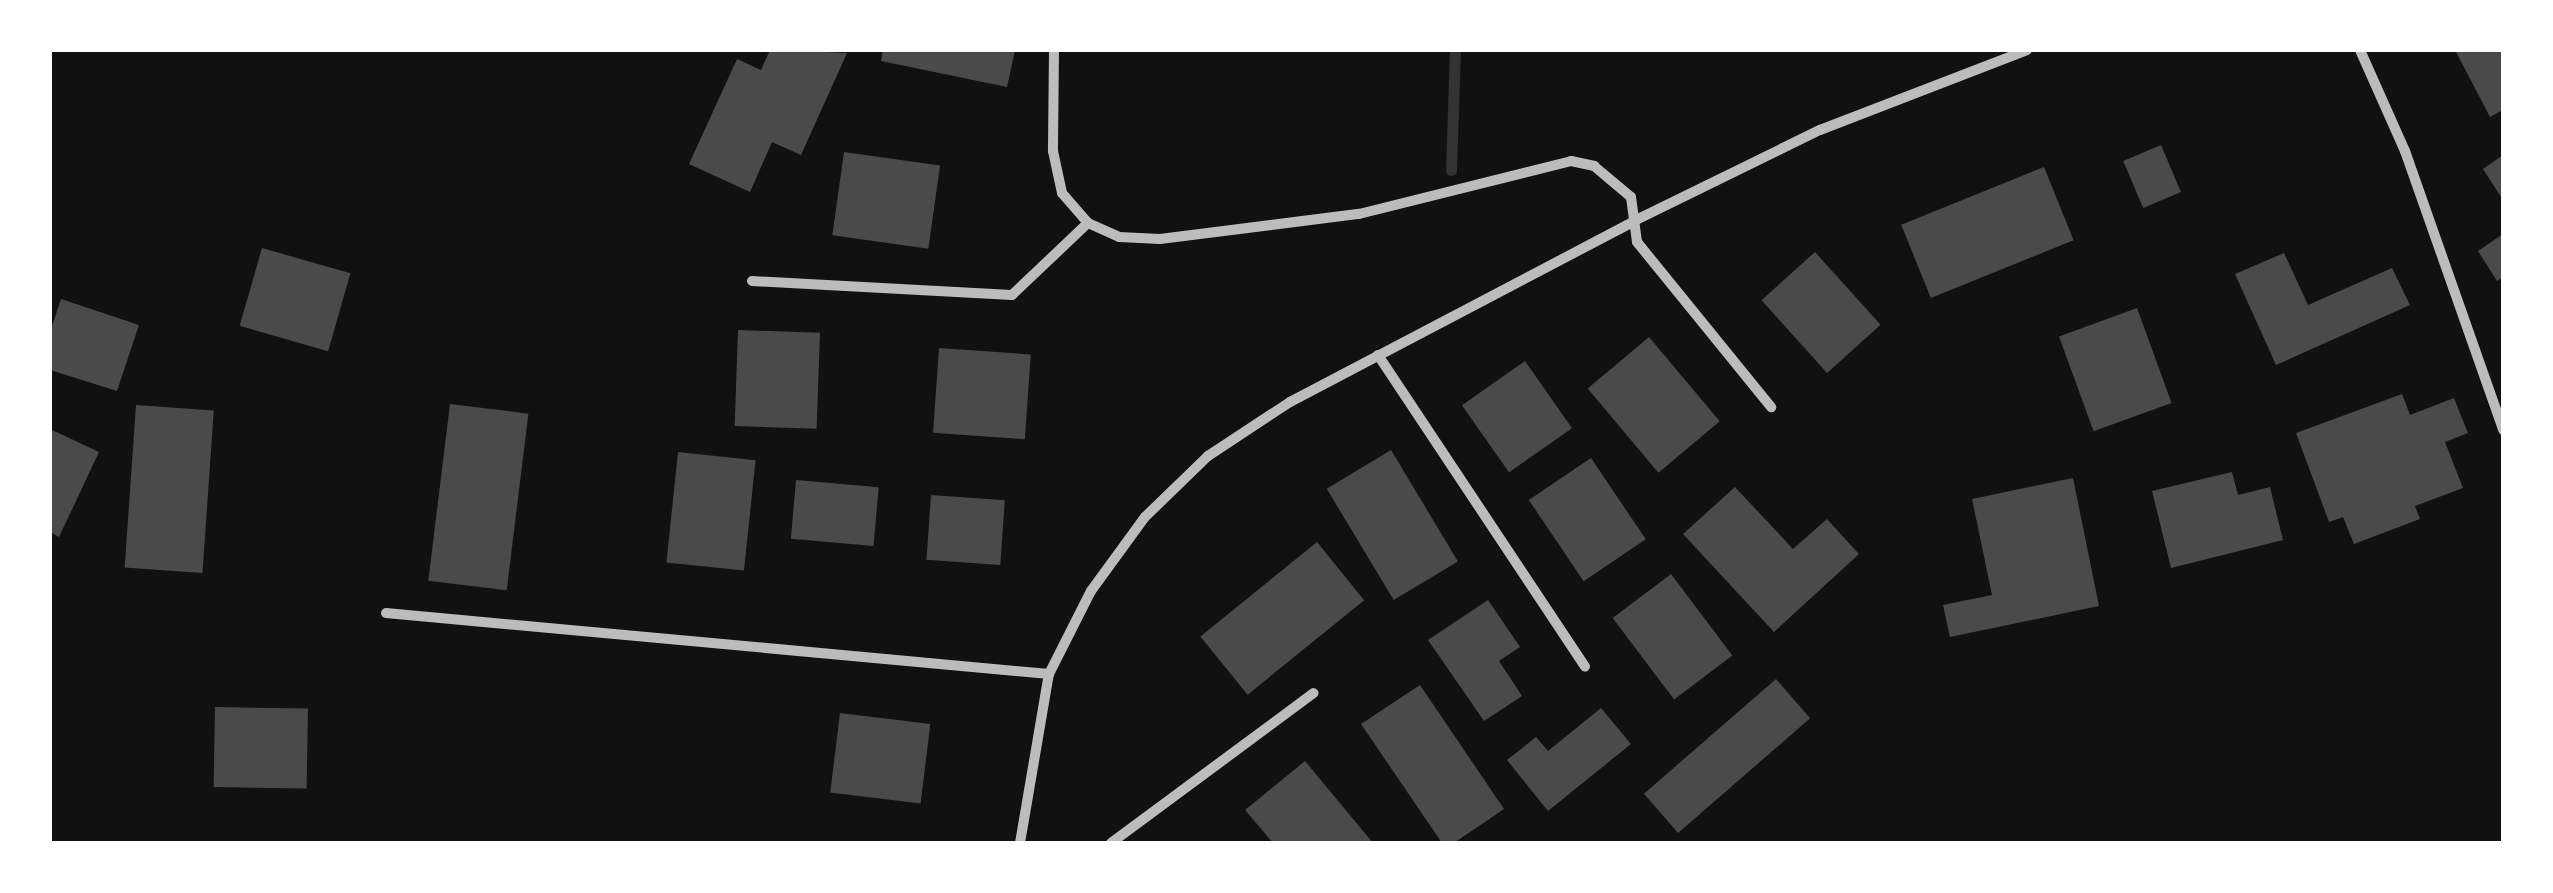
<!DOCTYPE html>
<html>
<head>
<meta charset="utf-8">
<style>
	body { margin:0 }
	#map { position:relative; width:2553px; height:893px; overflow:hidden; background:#111; font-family:"Fira Sans Condensed",sans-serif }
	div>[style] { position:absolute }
	.stream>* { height:11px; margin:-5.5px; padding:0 5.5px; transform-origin:5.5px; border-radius:5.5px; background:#333 }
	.building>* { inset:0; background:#4a4a4a; transform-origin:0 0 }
	.minor>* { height:10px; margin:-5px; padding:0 5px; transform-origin:5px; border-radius:5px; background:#bcbcbc }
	span { translate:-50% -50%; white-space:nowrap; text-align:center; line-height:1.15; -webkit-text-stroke:10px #fff; paint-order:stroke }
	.frame { position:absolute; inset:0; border:52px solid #fff; pointer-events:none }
</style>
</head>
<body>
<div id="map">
	<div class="stream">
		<i style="left:1451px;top:170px;width:120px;rotate:-88.1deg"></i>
	</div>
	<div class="building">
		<i style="clip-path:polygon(770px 50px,847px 53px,801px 155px,772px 142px,750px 192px,689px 164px,737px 59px,761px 70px)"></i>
		<i style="clip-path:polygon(883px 50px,1015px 50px,1007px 87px,881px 61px)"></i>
		<i style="clip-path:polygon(2455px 50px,2503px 50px,2503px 110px,2490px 117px)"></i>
		<i style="left:2161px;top:145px;width:51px;height:41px;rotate:67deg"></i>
		<i style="left:844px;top:152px;width:97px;height:84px;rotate:8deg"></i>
		<i style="clip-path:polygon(2503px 155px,2503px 200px,2483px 169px)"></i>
		<i style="left:2044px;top:167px;width:79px;height:154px;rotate:68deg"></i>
		<i style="clip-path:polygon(2503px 234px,2503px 277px,2497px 281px,2478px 251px)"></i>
		<i style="left:262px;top:248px;width:92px;height:81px;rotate:16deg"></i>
		<i style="left:1815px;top:252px;width:98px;height:72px;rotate:48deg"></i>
		<i style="clip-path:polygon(2284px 253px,2308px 305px,2392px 268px,2410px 305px,2276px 365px,2235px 274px)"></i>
		<i style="clip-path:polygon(61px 299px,139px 325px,117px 391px,50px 370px,50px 332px)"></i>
		<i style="left:2137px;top:308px;width:101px;height:83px;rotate:70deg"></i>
		<i style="left:738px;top:330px;width:82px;height:96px;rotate:2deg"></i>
		<i style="left:1649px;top:337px;width:110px;height:80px;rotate:50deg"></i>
		<i style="left:939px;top:348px;width:92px;height:85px;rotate:4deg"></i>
		<i style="left:1525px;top:361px;width:82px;height:77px;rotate:55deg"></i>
		<i style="clip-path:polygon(2402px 394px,2410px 415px,2454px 398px,2468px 433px,2445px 442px,2463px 488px,2415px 506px,2420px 519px,2354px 544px,2343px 517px,2329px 522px,2296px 433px)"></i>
		<i style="left:450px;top:404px;width:79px;height:178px;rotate:7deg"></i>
		<i style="left:136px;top:405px;width:78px;height:163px;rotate:4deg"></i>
		<i style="clip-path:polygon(50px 429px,99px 452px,59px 537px,50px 532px)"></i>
		<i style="left:1391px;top:450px;width:130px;height:75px;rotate:59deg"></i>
		<i style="left:678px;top:452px;width:78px;height:111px;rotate:6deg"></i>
		<i style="left:1591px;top:458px;width:98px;height:75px;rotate:56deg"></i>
		<i style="clip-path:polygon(2232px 472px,2238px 495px,2270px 487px,2283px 540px,2171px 568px,2152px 491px)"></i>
		<i style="clip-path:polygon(2073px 478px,2099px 606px,1950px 637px,1943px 605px,1992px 595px,1972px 499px)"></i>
		<i style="left:796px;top:480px;width:83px;height:59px;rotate:5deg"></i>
		<i style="clip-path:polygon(1735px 487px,1793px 549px,1827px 519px,1859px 554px,1774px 632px,1683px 534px)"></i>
		<i style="left:931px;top:495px;width:74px;height:65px;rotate:4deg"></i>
		<i style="left:1317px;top:542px;width:75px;height:150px;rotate:51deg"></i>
		<i style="left:1671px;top:574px;width:102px;height:73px;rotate:53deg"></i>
		<i style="clip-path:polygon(1488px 600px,1520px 647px,1499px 661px,1522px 696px,1484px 721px,1428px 640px)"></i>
		<i style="left:1776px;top:679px;width:52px;height:175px;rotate:49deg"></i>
		<i style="clip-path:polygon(1420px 685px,1504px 809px,1454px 843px,1442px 843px,1361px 724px)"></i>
		<i style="left:215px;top:707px;width:93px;height:80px;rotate:1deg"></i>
		<i style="clip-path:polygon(1601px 708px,1631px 744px,1548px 811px,1507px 760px,1536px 737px,1548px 751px)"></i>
		<i style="left:840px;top:713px;width:91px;height:80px;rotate:7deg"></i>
		<i style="clip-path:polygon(1305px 761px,1373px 843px,1273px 843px,1245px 810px)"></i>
	</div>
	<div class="minor">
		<i style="left:1054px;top:50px;width:101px;rotate:90.6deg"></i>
		<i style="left:1053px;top:151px;width:43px;rotate:77.9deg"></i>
		<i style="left:1062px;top:193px;width:40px;rotate:49deg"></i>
		<i style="left:1088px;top:223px;width:34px;rotate:24deg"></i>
		<i style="left:1119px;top:237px;width:41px;rotate:2.8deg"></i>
		<i style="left:1160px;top:239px;width:201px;rotate:-7.2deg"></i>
		<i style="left:1359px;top:214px;width:219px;rotate:-14deg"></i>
		<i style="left:1571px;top:161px;width:24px;rotate:12deg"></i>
		<i style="left:1594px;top:166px;width:48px;rotate:40deg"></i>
		<i style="left:1631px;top:197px;width:45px;rotate:82.4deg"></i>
		<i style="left:1637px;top:242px;width:213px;rotate:50.9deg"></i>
		<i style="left:2360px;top:50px;width:111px;rotate:66deg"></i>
		<i style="left:2405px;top:151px;width:296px;rotate:70.6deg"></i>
		<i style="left:752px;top:281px;width:260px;rotate:3.1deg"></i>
		<i style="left:1012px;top:295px;width:105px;rotate:-43.5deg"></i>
		<i style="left:1378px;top:355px;width:374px;rotate:56.4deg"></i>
		<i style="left:386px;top:613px;width:666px;rotate:5.26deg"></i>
		<i style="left:1020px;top:843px;width:171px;rotate:-80.3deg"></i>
		<i style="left:1049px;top:674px;width:93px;rotate:-63.2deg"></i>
		<i style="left:1091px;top:591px;width:92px;rotate:-53.9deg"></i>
		<i style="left:1145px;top:517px;width:88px;rotate:-44.1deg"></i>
		<i style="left:1208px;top:456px;width:98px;rotate:-33.4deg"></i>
		<i style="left:1290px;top:402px;width:391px;rotate:-27.7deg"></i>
		<i style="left:1636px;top:220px;width:205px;rotate:-26.1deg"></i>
		<i style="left:1820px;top:130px;width:222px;rotate:-21.1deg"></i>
		<i style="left:1111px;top:843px;width:252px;rotate:-36.5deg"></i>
	</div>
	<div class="frame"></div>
</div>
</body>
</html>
